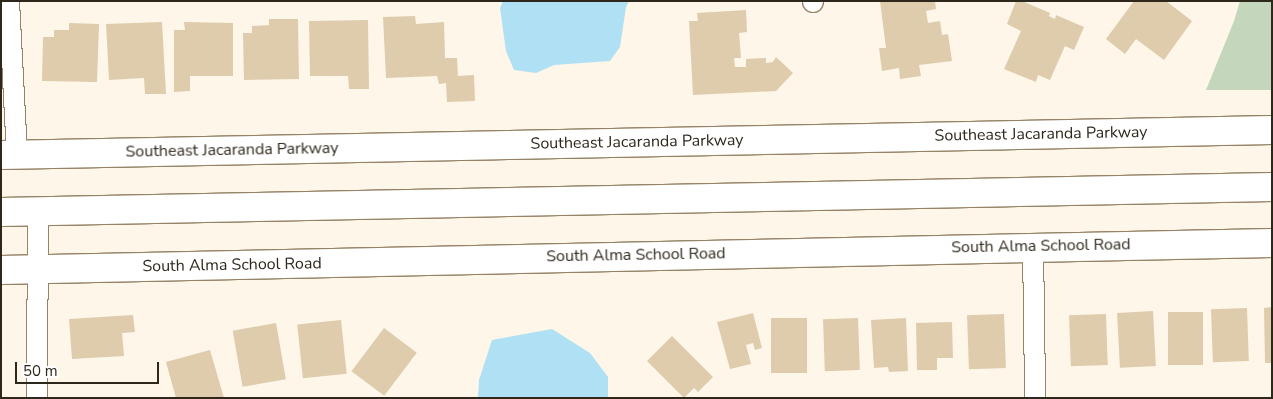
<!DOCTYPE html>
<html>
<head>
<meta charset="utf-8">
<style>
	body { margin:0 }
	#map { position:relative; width:1273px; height:399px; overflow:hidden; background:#fdf6e9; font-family:"Nunito Sans",sans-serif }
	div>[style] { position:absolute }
	.green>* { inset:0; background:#c4d7bc }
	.water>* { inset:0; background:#b0e0f3 }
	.building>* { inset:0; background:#dfccad; transform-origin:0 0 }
	.roads { filter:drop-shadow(1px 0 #958366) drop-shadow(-1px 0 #958366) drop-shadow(0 1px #958366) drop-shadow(0 -1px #958366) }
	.street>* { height:20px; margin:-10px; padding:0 10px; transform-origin:10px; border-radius:10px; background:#fff }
	.secondary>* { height:28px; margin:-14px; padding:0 14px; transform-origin:14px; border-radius:14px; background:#fff }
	span { translate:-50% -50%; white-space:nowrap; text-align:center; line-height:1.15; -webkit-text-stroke:4px #fff; paint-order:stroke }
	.street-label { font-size:16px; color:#2e271b }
	.frame { position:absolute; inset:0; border:2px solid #2e271b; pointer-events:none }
	.scale { position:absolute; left:15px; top:362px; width:144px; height:22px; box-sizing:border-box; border:2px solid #2e271b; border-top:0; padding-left:6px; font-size:15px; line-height:18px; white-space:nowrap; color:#2e271b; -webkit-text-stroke:4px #fff; paint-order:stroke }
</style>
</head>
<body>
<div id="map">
	<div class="green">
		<i style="clip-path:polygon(1240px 1px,1272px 1px,1272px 90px,1206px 90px,1234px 21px)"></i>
	</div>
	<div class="water">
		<i style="clip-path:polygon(503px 1px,629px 1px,626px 7px,620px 47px,610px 61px,554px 65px,536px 73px,514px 70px,506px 51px,500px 8px)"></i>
		<i style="clip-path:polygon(552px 329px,590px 353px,608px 377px,608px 398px,478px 398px,479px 380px,492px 340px)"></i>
	</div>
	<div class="building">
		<i style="clip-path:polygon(880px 1px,935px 1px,936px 9px,926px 11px,928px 23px,940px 21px,942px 35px,948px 34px,952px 61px,919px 65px,921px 76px,900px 79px,899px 68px,882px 71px,879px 48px,886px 48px)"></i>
		<i style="clip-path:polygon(1016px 1px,1022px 1px,1050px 13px,1049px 16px,1055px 19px,1056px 15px,1084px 27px,1074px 50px,1065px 46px,1050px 80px,1038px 75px,1036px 82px,1004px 69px,1021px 31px,1007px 24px)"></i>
		<i style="clip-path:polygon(1134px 1px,1166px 1px,1192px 21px,1164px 60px,1136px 39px,1125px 54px,1106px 39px)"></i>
		<i style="clip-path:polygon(746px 10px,747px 32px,739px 33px,741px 58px,734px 58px,735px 67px,746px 67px,746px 59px,766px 58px,766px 63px,773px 62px,776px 57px,793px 73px,776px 91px,693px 95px,689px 21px,698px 21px,697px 13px)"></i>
		<i style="clip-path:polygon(415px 16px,416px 24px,444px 22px,445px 58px,457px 58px,458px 76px,474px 75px,475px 101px,447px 102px,446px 83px,439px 84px,437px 76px,386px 78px,383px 17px)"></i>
		<i style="clip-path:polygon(269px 19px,298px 19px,299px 79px,244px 80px,243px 33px,252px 33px,252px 26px,269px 25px)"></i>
		<i style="clip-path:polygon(368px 20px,369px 89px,349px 89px,348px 76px,310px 76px,309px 21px)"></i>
		<i style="clip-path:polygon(162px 22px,166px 94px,145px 94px,144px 78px,109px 80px,106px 24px)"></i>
		<i style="clip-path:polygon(184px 22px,233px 23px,233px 76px,190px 76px,190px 91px,174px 92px,174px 30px,185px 30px)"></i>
		<i style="clip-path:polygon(69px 23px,99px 24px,97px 82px,42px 81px,43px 37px,54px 37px,54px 30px,69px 30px)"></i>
		<i style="clip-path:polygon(1272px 307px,1272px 363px,1265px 363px,1264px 308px)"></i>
		<i style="left:1247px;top:308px;width:53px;height:36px;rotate:88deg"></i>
		<i style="left:1153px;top:311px;width:55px;height:36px;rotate:87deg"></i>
		<i style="left:1168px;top:312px;width:35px;height:53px"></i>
		<i style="clip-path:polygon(753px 313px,762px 348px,755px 350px,753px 343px,746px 345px,751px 364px,730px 369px,717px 322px)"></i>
		<i style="left:1004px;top:314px;width:54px;height:37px;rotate:88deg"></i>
		<i style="left:1106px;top:314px;width:51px;height:37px;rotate:88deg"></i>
		<i style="clip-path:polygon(133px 315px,135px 332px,122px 333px,124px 356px,72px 359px,69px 319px)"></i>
		<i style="left:771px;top:318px;width:36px;height:55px"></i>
		<i style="left:858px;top:318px;width:52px;height:35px;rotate:88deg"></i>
		<i style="clip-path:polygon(906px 318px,908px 371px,889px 372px,888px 367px,874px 368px,871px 320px)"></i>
		<i style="left:341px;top:320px;width:54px;height:44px;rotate:84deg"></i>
		<i style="clip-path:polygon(952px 322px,953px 358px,937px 358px,937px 370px,917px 370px,916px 323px)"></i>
		<i style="left:276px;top:323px;width:57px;height:44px;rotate:80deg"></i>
		<i style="left:384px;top:328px;width:41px;height:54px;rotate:37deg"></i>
		<i style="clip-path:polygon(672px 336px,713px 377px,698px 392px,694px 388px,684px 398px,647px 361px)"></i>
		<i style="clip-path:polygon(210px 350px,224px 398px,176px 398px,166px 362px)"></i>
	</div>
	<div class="roads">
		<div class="street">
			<i style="left:9px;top:1px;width:153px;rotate:87deg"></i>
			<i style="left:813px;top:2px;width:1px;rotate:-90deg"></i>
			<i style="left:1033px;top:246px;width:152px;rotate:89.2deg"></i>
			<i style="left:37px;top:398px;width:187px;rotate:-89.7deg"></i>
		</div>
		<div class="secondary">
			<i style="left:1px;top:155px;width:1271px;rotate:-1.13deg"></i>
			<i style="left:1px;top:212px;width:1271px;rotate:-1.13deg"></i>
			<i style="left:1px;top:270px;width:1271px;rotate:-1.22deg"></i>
		</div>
	</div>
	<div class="street-label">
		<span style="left:1041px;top:134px;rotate:-1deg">Southeast Jacaranda Parkway</span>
		<span style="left:637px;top:142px;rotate:-1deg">Southeast Jacaranda Parkway</span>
		<span style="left:232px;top:150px;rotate:-1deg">Southeast Jacaranda Parkway</span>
		<span style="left:1041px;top:246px;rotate:-1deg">South Alma School Road</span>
		<span style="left:636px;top:255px;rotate:-1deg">South Alma School Road</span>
		<span style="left:232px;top:265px;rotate:-1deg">South Alma School Road</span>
	</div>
	<div class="frame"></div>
	<div class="scale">50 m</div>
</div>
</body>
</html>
